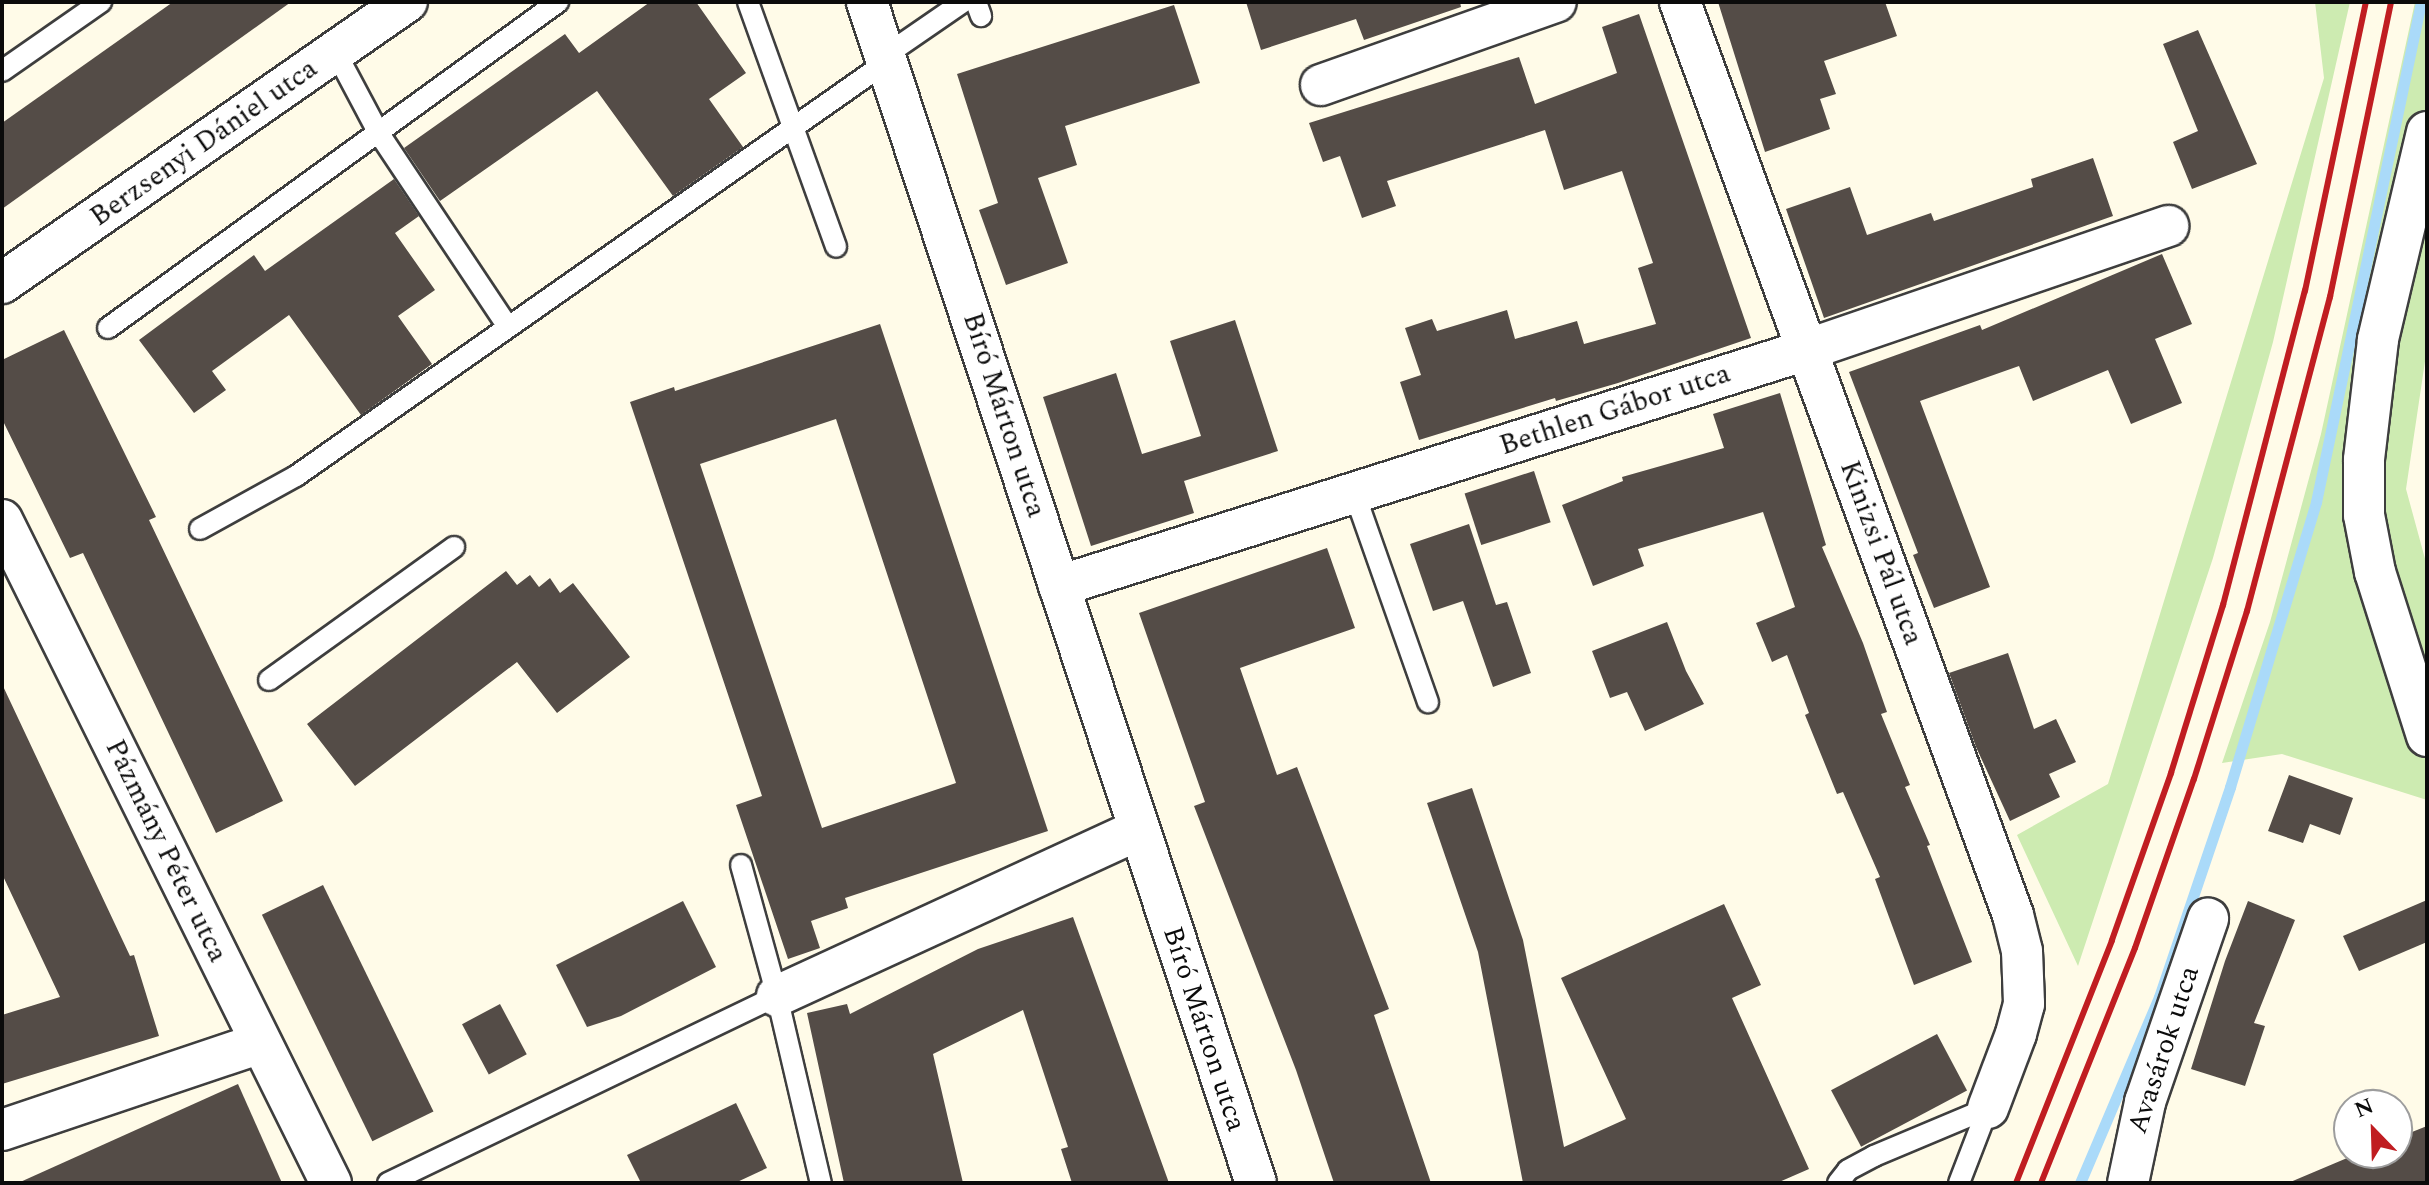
<!DOCTYPE html>
<html>
<head>
<meta charset="utf-8">
<style>
	body { margin:0 }
	#map { position:relative; width:2429px; height:1185px; overflow:hidden; background:#fffbe8; font-family:Spectral,serif }
	div>[style] { position:absolute }
	.green>* { inset:0; background:#cdebb1 }
	.stream>* { height:11px; margin:-5.5px; padding:0 5.5px; transform-origin:5.5px; border-radius:5.5px; background:#aadaf9 }
	.building>* { inset:0; background:#544c47; transform-origin:0 0 }
	.roads { filter:drop-shadow(2px 0 #3e3e3e) drop-shadow(-2px 0 #3e3e3e) drop-shadow(0 2px #3e3e3e) drop-shadow(0 -2px #3e3e3e) }
	.lane>* { height:20px; margin:-10px; padding:0 10px; transform-origin:10px; border-radius:10px; background:#fff }
	.street>* { height:40px; margin:-20px; padding:0 20px; transform-origin:20px; border-radius:20px; background:#fff }
	.rail>* { height:6px; margin:-3px; padding:0 3px; transform-origin:3px; border-radius:3px; background:#c01d21 }
	span { translate:-50% -50%; white-space:nowrap; text-align:center; line-height:1.15; -webkit-text-stroke:8px #fff; paint-order:stroke }
	.street-label { font-size:28px; color:#0b0b0b }
	.frame { position:absolute; inset:0; border:4px solid #0b0b0b; pointer-events:none }
	.north { position:absolute; left:2333px; top:1089px; width:80px; height:80px; box-sizing:border-box; background:#fff; border:2px solid #9d9d9d; border-radius:50%; rotate:337deg; font-size:22px; font-weight:700; line-height:32px; text-align:center; color:#0b0b0b }
	.north::after { content:''; display:block; margin:auto; width:28px; height:36px; background:#c01d21; clip-path:polygon(50% 0,100% 100%,50% 72%,0 100%) }
</style>
</head>
<body>
<div id="map">
	<div class="green">
		<i style="clip-path:polygon(2315px 2px,2350px 2px,2273px 342px,2213px 558px,2078px 966px,2017px 835px,2108px 784px,2324px 78px)"></i>
		<i style="clip-path:polygon(2415px 2px,2427px 2px,2427px 348px,2406px 489px,2427px 566px,2427px 800px,2282px 754px,2222px 763px,2270px 622px,2321px 434px)"></i>
	</div>
	<div class="stream">
		<i style="left:2080px;top:1183px;width:202px;rotate:-67deg"></i>
		<i style="left:2159px;top:997px;width:222px;rotate:-71.3deg"></i>
		<i style="left:2230px;top:787px;width:298px;rotate:-73.2deg"></i>
		<i style="left:2316px;top:502px;width:511px;rotate:-78.14deg"></i>
	</div>
	<div class="building">
		<i style="clip-path:polygon(173px 2px,291px 2px,2px 209px,2px 123px)"></i>
		<i style="clip-path:polygon(650px 2px,696px 2px,746px 73px,709px 99px,743px 147px,673px 196px,597px 91px,440px 201px,404px 148px,565px 34px,579px 53px)"></i>
		<i style="clip-path:polygon(1246px 2px,1460px 2px,1461px 7px,1364px 40px,1356px 19px,1261px 50px)"></i>
		<i style="clip-path:polygon(1718px 2px,1885px 2px,1897px 36px,1824px 61px,1836px 94px,1820px 99px,1830px 129px,1765px 152px)"></i>
		<i style="clip-path:polygon(1174px 5px,1200px 83px,1065px 126px,1077px 165px,1038px 178px,1068px 263px,1006px 285px,979px 210px,998px 203px,957px 74px)"></i>
		<i style="clip-path:polygon(1639px 14px,1751px 338px,1618px 383px,1556px 401px,1555px 398px,1419px 440px,1400px 382px,1421px 375px,1405px 328px,1432px 319px,1437px 331px,1507px 310px,1515px 339px,1577px 321px,1584px 344px,1656px 324px,1638px 268px,1653px 263px,1622px 171px,1564px 190px,1545px 130px,1387px 181px,1396px 206px,1362px 218px,1340px 156px,1323px 162px,1309px 123px,1519px 57px,1535px 104px,1617px 73px,1602px 27px)"></i>
		<i style="clip-path:polygon(2198px 30px,2257px 164px,2192px 189px,2173px 142px,2198px 131px,2163px 44px)"></i>
		<i style="clip-path:polygon(2093px 158px,2113px 216px,1824px 318px,1786px 209px,1850px 187px,1867px 235px,1931px 213px,1934px 221px,2033px 187px,2031px 179px)"></i>
		<i style="clip-path:polygon(394px 179px,419px 216px,395px 233px,435px 290px,398px 316px,432px 364px,361px 415px,289px 315px,212px 371px,226px 390px,194px 413px,139px 340px,254px 255px,265px 271px)"></i>
		<i style="clip-path:polygon(2162px 254px,2192px 324px,2155px 339px,2182px 403px,2131px 424px,2108px 370px,2033px 401px,2019px 366px,1920px 401px,1990px 587px,1934px 608px,1913px 555px,1918px 553px,1849px 372px,1980px 325px,1982px 330px)"></i>
		<i style="clip-path:polygon(1235px 320px,1278px 451px,1184px 481px,1194px 513px,1091px 546px,1043px 397px,1116px 373px,1142px 454px,1201px 436px,1170px 341px)"></i>
		<i style="clip-path:polygon(evenodd,880px 324px,1048px 831px,845px 898px,848px 908px,811px 921px,820px 948px,788px 959px,736px 805px,762px 796px,630px 402px,674px 387px,675px 391px,880px 324px,836px 419px,956px 783px,822px 828px,700px 464px,836px 419px)"></i>
		<i style="clip-path:polygon(64px 330px,156px 517px,149px 520px,283px 801px,216px 833px,83px 553px,70px 558px,2px 419px,2px 360px)"></i>
		<i style="clip-path:polygon(1780px 393px,1826px 545px,1822px 547px,1863px 643px,1887px 712px,1881px 714px,1910px 785px,1905px 787px,1930px 845px,1927px 846px,1972px 962px,1914px 985px,1875px 879px,1880px 877px,1843px 792px,1837px 794px,1805px 715px,1809px 713px,1787px 655px,1772px 662px,1756px 623px,1795px 607px,1763px 512px,1638px 549px,1644px 566px,1593px 586px,1562px 505px,1623px 481px,1622px 477px,1724px 448px,1713px 414px)"></i>
		<i style="left:1534px;top:471px;width:54px;height:73px;rotate:72deg"></i>
		<i style="clip-path:polygon(1469px 524px,1496px 605px,1507px 602px,1531px 673px,1493px 687px,1463px 601px,1433px 611px,1410px 544px)"></i>
		<i style="clip-path:polygon(1327px 548px,1355px 628px,1240px 668px,1277px 775px,1297px 767px,1389px 1009px,1374px 1015px,1431px 1183px,1334px 1183px,1296px 1070px,1194px 806px,1205px 802px,1139px 613px)"></i>
		<i style="clip-path:polygon(506px 571px,517px 585px,530px 575px,539px 587px,550px 578px,560px 593px,573px 583px,630px 657px,557px 713px,517px 662px,355px 786px,307px 724px)"></i>
		<i style="clip-path:polygon(1667px 622px,1686px 671px,1704px 704px,1645px 731px,1627px 692px,1610px 698px,1592px 651px)"></i>
		<i style="clip-path:polygon(2008px 653px,2034px 729px,2056px 719px,2076px 762px,2049px 774px,2060px 797px,2010px 821px,1976px 747px,1949px 673px)"></i>
		<i style="clip-path:polygon(2px 684px,130px 956px,134px 955px,159px 1036px,2px 1084px,2px 1015px,60px 997px,2px 874px)"></i>
		<i style="clip-path:polygon(2289px 775px,2353px 798px,2340px 835px,2310px 824px,2303px 843px,2268px 831px)"></i>
		<i style="clip-path:polygon(1472px 788px,1523px 940px,1564px 1147px,1626px 1119px,1561px 978px,1724px 904px,1761px 985px,1732px 998px,1809px 1169px,1777px 1183px,1523px 1183px,1478px 952px,1427px 803px)"></i>
		<i style="left:323px;top:885px;width:252px;height:68px;rotate:64deg"></i>
		<i style="clip-path:polygon(2427px 900px,2427px 942px,2359px 971px,2343px 936px)"></i>
		<i style="clip-path:polygon(683px 901px,716px 967px,621px 1016px,587px 1027px,556px 965px)"></i>
		<i style="clip-path:polygon(2248px 901px,2295px 920px,2254px 1023px,2265px 1026px,2245px 1086px,2191px 1069px,2225px 961px)"></i>
		<i style="clip-path:polygon(1073px 917px,1169px 1183px,1072px 1183px,1061px 1149px,1068px 1147px,1023px 1010px,933px 1054px,963px 1183px,844px 1183px,807px 1013px,847px 1004px,850px 1014px,978px 949px)"></i>
		<i style="left:500px;top:1004px;width:57px;height:43px;rotate:62deg"></i>
		<i style="left:1937px;top:1034px;width:64px;height:120px;rotate:62deg"></i>
		<i style="clip-path:polygon(238px 1084px,282px 1183px,18px 1183px)"></i>
		<i style="clip-path:polygon(736px 1103px,767px 1168px,735px 1183px,641px 1183px,627px 1155px)"></i>
		<i style="clip-path:polygon(2427px 1126px,2427px 1183px,2288px 1183px,2359px 1153px,2397px 1153px,2397px 1138px)"></i>
	</div>
	<div class="roads">
		<div class="lane">
			<i style="left:748px;top:2px;width:260px;rotate:70.2deg"></i>
			<i style="left:976px;top:2px;width:15px;rotate:70deg"></i>
			<i style="left:335px;top:51px;width:92px;rotate:62deg"></i>
			<i style="left:378px;top:132px;width:234px;rotate:56.3deg"></i>
			<i style="left:886px;top:55px;width:93px;rotate:-34.5deg"></i>
			<i style="left:2px;top:71px;width:121px;rotate:-34.9deg"></i>
			<i style="left:108px;top:328px;width:556px;rotate:-35.92deg"></i>
			<i style="left:1354px;top:492px;width:223px;rotate:70.6deg"></i>
			<i style="left:200px;top:529px;width:110px;rotate:-28.9deg"></i>
			<i style="left:296px;top:476px;width:723px;rotate:-35.03deg"></i>
			<i style="left:269px;top:680px;width:228px;rotate:-35.7deg"></i>
			<i style="left:741px;top:865px;width:136px;rotate:74.6deg"></i>
			<i style="left:777px;top:996px;width:192px;rotate:76.8deg"></i>
			<i style="left:388px;top:1183px;width:432px;rotate:-25.7deg"></i>
			<i style="left:1838px;top:1183px;width:16px;rotate:-52deg"></i>
			<i style="left:1848px;top:1170px;width:30px;rotate:-28deg"></i>
			<i style="left:1874px;top:1156px;width:124px;rotate:-22.8deg"></i>
			<i style="left:1959px;top:1183px;width:80px;rotate:-68.9deg"></i>
		</div>
		<div class="street">
			<i style="left:867px;top:2px;width:1243px;rotate:71.77deg"></i>
			<i style="left:1680px;top:2px;width:972px;rotate:69.96deg"></i>
			<i style="left:2013px;top:915px;width:37px;rotate:76deg"></i>
			<i style="left:2022px;top:951px;width:53px;rotate:87.8deg"></i>
			<i style="left:2024px;top:1004px;width:31px;rotate:105deg"></i>
			<i style="left:2016px;top:1034px;width:79px;rotate:110.7deg"></i>
			<i style="left:1321px;top:85px;width:249px;rotate:-19.5deg"></i>
			<i style="left:2427px;top:132px;width:214px;rotate:103.3deg"></i>
			<i style="left:2378px;top:340px;width:121px;rotate:96.7deg"></i>
			<i style="left:2364px;top:460px;width:55px;rotate:90deg"></i>
			<i style="left:2364px;top:515px;width:58px;rotate:79.1deg"></i>
			<i style="left:2375px;top:572px;width:172px;rotate:72.4deg"></i>
			<i style="left:2px;top:283px;width:493px;rotate:-34.8deg"></i>
			<i style="left:2px;top:520px;width:740px;rotate:63.61deg"></i>
			<i style="left:1059px;top:586px;width:783px;rotate:-17.53deg"></i>
			<i style="left:1806px;top:350px;width:383px;rotate:-18.9deg"></i>
			<i style="left:777px;top:996px;width:397px;rotate:-24.7deg"></i>
			<i style="left:2px;top:1130px;width:273px;rotate:-18.6deg"></i>
			<i style="left:2128px;top:1183px;width:83px;rotate:-78.1deg"></i>
			<i style="left:2145px;top:1102px;width:194px;rotate:-71deg"></i>
		</div>
	</div>
	<div class="rail">
		<i style="left:2016px;top:1183px;width:261px;rotate:-68.4deg"></i>
		<i style="left:2112px;top:940px;width:177px;rotate:-70.5deg"></i>
		<i style="left:2171px;top:773px;width:176px;rotate:-72.8deg"></i>
		<i style="left:2223px;top:605px;width:325px;rotate:-75.4deg"></i>
		<i style="left:2305px;top:291px;width:295px;rotate:-78.1deg"></i>
		<i style="left:2041px;top:1183px;width:253px;rotate:-68.2deg"></i>
		<i style="left:2135px;top:948px;width:179px;rotate:-70.8deg"></i>
		<i style="left:2194px;top:779px;width:176px;rotate:-72.5deg"></i>
		<i style="left:2247px;top:611px;width:325px;rotate:-75.2deg"></i>
		<i style="left:2330px;top:297px;width:301px;rotate:-78.3deg"></i>
	</div>
	<div class="street-label">
		<span style="left:204px;top:143px;rotate:-35deg">Berzsenyi Dániel utca</span>
		<span style="left:1615px;top:410px;rotate:-18deg">Bethlen Gábor utca</span>
		<span style="left:1004px;top:415px;rotate:72deg">Bíró Márton utca</span>
		<span style="left:1881px;top:553px;rotate:70deg">Kinizsi Pál utca</span>
		<span style="left:166px;top:851px;rotate:64deg">Pázmány Péter utca</span>
		<span style="left:1204px;top:1029px;rotate:72deg">Bíró Márton utca</span>
		<span style="left:2164px;top:1050px;rotate:-72deg">Avasárok utca</span>
	</div>
	<div class="frame"></div>
	<div class="north">N</div>
</div>
</body>
</html>
